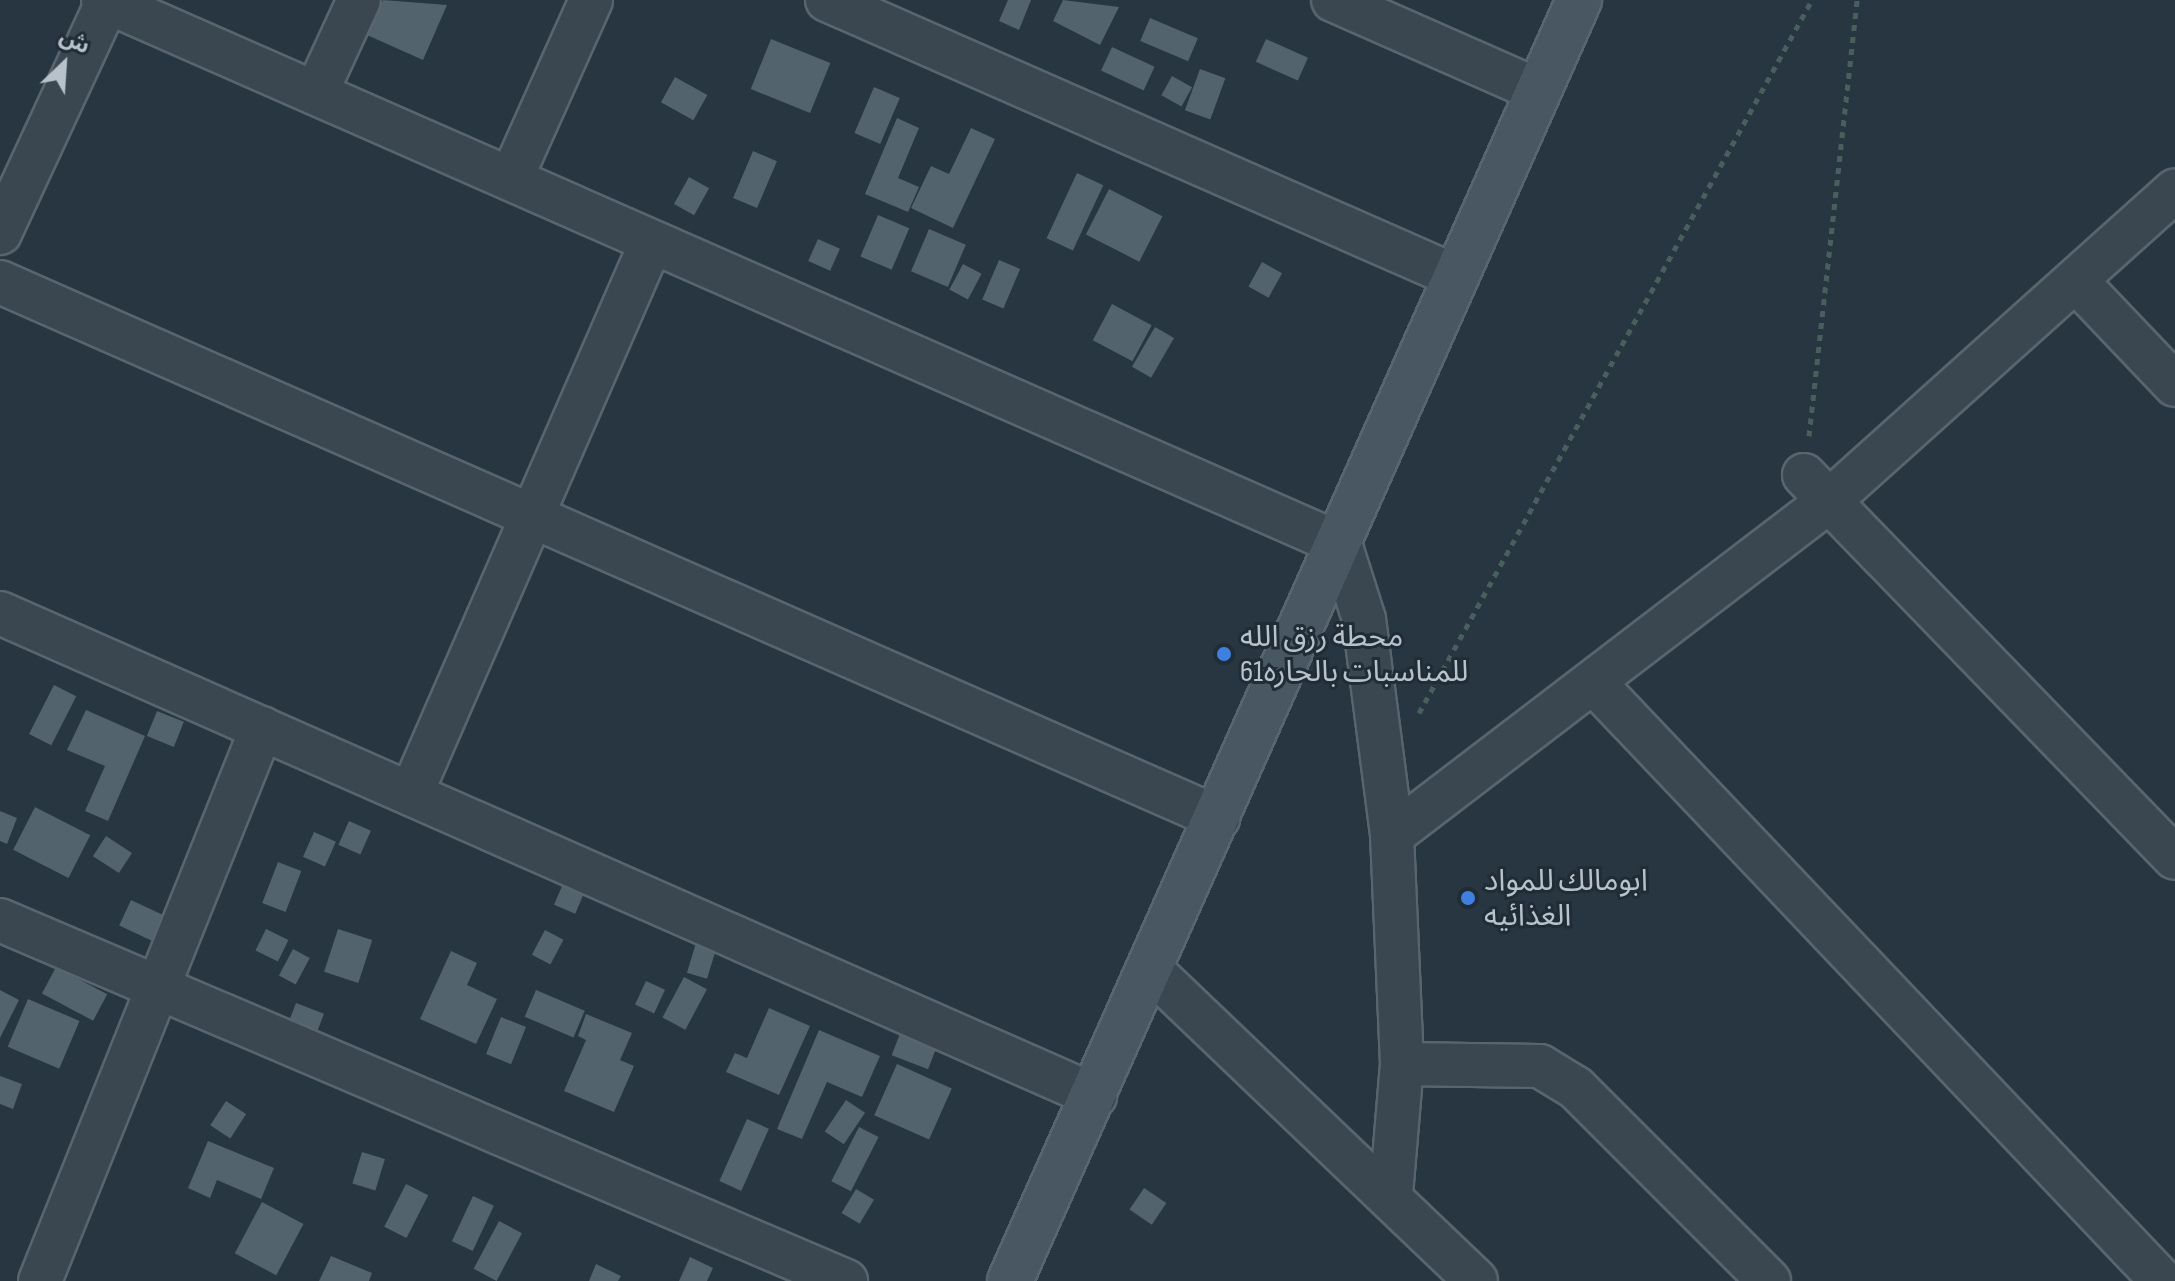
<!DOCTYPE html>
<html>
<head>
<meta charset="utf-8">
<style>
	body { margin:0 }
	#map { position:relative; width:2175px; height:1281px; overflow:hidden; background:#273640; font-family:"Sofia Sans Condensed","Noto Sans Arabic",sans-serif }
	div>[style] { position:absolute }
	.building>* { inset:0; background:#52636d; transform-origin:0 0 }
	.path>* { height:5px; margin-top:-2.5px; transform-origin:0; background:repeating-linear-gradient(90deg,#495f5e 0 6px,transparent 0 12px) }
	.roads { filter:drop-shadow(2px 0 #59656e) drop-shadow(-2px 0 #59656e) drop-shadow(0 2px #59656e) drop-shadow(0 -2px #59656e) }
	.street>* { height:42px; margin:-21px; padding:0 21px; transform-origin:21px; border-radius:21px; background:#3b4750 }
	.secondary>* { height:44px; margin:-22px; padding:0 22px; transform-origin:22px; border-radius:22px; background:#495763 }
	.dots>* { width:22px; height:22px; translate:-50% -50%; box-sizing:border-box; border:4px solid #202c36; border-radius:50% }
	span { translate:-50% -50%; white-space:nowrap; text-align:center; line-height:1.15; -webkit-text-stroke:6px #202c36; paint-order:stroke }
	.poi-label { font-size:30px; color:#b8c2cb }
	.left { translate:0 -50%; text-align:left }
	.north { position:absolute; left:24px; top:24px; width:80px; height:80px; -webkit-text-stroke:6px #202c36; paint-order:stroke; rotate:25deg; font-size:22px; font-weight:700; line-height:32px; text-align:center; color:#b8c2cb }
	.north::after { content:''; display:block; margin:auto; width:28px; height:36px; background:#b8c2cb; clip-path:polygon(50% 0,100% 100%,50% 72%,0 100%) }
</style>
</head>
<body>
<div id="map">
	<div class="building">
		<i style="clip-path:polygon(383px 0,447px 5px,423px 60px,367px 35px)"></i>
		<i style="clip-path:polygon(1008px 0,1031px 0,1019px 30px,999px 21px)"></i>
		<i style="clip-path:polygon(1063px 0,1119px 7px,1100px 45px,1053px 21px)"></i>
		<i style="left:1150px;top:18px;width:52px;height:25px;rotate:23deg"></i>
		<i style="left:771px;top:39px;width:64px;height:54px;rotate:22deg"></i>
		<i style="left:1266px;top:39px;width:46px;height:25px;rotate:24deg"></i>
		<i style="left:1112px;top:47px;width:47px;height:26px;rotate:25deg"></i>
		<i style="left:1200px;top:69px;width:27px;height:44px;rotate:20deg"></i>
		<i style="left:1172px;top:76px;width:23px;height:22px;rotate:29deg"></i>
		<i style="left:675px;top:77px;width:37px;height:29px;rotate:29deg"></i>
		<i style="left:874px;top:87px;width:28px;height:50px;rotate:23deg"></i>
		<i style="clip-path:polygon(897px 118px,919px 128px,898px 178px,919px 187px,908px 212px,865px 194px)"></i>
		<i style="clip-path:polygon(971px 128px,995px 139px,953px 228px,911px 208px,931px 166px,949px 174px)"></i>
		<i style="left:753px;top:151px;width:26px;height:51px;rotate:23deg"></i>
		<i style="left:1077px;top:173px;width:29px;height:72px;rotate:25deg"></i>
		<i style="left:689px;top:177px;width:23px;height:31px;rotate:29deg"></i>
		<i style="left:1109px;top:189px;width:60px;height:51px;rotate:27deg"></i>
		<i style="left:878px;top:215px;width:34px;height:45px;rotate:23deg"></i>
		<i style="left:929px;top:229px;width:40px;height:46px;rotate:23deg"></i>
		<i style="left:818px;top:239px;width:24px;height:24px;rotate:24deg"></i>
		<i style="left:999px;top:260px;width:23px;height:43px;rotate:23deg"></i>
		<i style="left:1262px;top:262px;width:23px;height:28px;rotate:29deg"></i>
		<i style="left:963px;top:264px;width:21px;height:29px;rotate:28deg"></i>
		<i style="left:1112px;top:304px;width:45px;height:41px;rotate:28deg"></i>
		<i style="left:1155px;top:327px;width:22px;height:46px;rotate:30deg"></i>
		<i style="left:54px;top:685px;width:25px;height:55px;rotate:27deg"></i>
		<i style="clip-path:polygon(86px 710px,145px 736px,108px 821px,85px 811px,105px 766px,67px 750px)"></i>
		<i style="left:157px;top:711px;width:29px;height:27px;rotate:22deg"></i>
		<i style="left:35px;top:807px;width:62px;height:48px;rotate:27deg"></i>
		<i style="clip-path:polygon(0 811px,17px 818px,7px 844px,0 841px)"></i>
		<i style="left:349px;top:821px;width:24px;height:26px;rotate:24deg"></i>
		<i style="left:314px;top:832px;width:24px;height:27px;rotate:24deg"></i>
		<i style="left:106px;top:836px;width:31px;height:24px;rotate:33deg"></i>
		<i style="left:278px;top:862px;width:25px;height:44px;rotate:21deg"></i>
		<i style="left:565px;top:879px;width:23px;height:28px;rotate:23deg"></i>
		<i style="left:131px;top:900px;width:42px;height:28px;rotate:25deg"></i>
		<i style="left:266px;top:929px;width:25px;height:24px;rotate:26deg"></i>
		<i style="left:338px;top:929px;width:36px;height:45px;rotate:18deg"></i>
		<i style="left:545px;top:930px;width:21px;height:28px;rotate:28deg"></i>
		<i style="left:696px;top:943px;width:21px;height:31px;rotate:17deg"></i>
		<i style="left:293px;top:949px;width:19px;height:30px;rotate:28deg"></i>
		<i style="clip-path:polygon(451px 951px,477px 963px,467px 985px,497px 999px,476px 1044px,420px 1019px)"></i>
		<i style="left:56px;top:967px;width:58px;height:30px;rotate:28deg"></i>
		<i style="left:684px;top:977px;width:26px;height:46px;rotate:28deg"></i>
		<i style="left:646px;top:981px;width:21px;height:26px;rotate:25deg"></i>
		<i style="clip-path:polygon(0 990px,19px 1000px,0 1038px)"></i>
		<i style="left:536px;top:990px;width:53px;height:29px;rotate:23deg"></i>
		<i style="left:28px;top:999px;width:56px;height:52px;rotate:23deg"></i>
		<i style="left:296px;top:1003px;width:30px;height:24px;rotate:21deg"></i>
		<i style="clip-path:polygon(769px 1008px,810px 1026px,779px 1095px,726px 1072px,735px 1053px,747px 1058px)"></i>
		<i style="clip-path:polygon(586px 1014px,632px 1033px,620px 1060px,634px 1066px,614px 1112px,564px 1091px,586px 1040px,578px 1036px)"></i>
		<i style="left:501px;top:1017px;width:27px;height:40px;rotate:22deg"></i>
		<i style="clip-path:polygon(819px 1030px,880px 1056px,862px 1097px,827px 1082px,802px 1139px,777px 1129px)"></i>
		<i style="left:901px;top:1031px;width:39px;height:26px;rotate:21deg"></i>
		<i style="left:897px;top:1064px;width:60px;height:56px;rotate:24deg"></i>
		<i style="clip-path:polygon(0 1076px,22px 1084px,13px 1109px,0 1104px)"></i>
		<i style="left:846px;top:1100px;width:23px;height:38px;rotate:34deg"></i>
		<i style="left:226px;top:1101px;width:24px;height:29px;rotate:33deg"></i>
		<i style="left:747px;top:1119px;width:24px;height:68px;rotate:24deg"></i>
		<i style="left:859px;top:1127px;width:22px;height:61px;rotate:27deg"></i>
		<i style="clip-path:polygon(208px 1141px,274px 1168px,261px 1199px,217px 1180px,210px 1198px,188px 1188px)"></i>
		<i style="left:362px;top:1152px;width:24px;height:33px;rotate:17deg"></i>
		<i style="left:406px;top:1184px;width:25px;height:48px;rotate:27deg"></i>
		<i style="left:1144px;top:1188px;width:27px;height:26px;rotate:34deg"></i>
		<i style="left:856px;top:1189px;width:21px;height:28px;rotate:31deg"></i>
		<i style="left:473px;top:1196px;width:23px;height:50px;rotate:25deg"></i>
		<i style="left:262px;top:1202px;width:47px;height:58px;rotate:28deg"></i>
		<i style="left:499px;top:1221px;width:26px;height:54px;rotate:28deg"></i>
		<i style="clip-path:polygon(331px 1256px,372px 1273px,369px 1281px,319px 1281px)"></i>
		<i style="clip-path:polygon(690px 1257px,713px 1268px,707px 1281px,679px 1281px)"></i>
		<i style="clip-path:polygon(596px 1264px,621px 1276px,618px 1281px,589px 1281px)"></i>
	</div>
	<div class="path">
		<i style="left:1809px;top:436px;width:439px;rotate:-83.7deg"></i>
		<i style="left:1419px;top:713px;width:814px;rotate:-61.14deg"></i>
	</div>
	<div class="roads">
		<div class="street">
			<i style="left:103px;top:0;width:1351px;rotate:23.74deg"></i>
			<i style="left:1340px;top:544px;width:79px;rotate:72.3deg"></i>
			<i style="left:1364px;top:619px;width:218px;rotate:82.6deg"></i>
			<i style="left:1392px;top:835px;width:229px;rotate:87.5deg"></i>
			<i style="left:1402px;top:1064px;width:132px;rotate:94.8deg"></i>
			<i style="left:827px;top:0;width:688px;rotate:23.73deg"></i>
			<i style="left:1333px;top:0;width:225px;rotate:23.8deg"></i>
			<i style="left:316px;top:93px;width:102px;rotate:-65.2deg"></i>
			<i style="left:511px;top:179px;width:196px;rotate:-65.9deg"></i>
			<i style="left:0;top:233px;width:255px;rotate:-65.1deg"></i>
			<i style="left:0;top:282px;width:1331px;rotate:23.75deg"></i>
			<i style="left:2077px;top:282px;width:142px;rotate:46.4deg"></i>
			<i style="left:1804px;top:475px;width:533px;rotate:45.91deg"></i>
			<i style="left:0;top:613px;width:1197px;rotate:23.8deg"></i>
			<i style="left:1595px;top:684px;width:823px;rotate:46.48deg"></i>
			<i style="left:411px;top:794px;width:601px;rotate:-66.46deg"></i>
			<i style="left:1392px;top:835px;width:550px;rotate:-37.39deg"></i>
			<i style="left:1829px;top:501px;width:465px;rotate:-41.9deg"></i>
			<i style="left:0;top:920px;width:920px;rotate:23.11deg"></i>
			<i style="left:1152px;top:971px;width:448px;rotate:43.7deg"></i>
			<i style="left:1402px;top:1064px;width:138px;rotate:0.8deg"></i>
			<i style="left:1540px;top:1066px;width:42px;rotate:31.4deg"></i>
			<i style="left:1576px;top:1088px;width:273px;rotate:45deg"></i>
			<i style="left:40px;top:1281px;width:596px;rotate:-68.13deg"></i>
		</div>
		<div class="secondary">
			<i style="left:1010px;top:1281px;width:1402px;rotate:-66.05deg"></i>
		</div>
	</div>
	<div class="dots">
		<i style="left:1224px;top:654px;background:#3f7fe0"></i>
		<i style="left:1468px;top:898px;background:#3f7fe0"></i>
	</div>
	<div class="poi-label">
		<span class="left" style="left:1240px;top:654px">محطة رزق الله<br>للمناسبات بالحاره61</span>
		<span class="left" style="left:1484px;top:898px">ابومالك للمواد<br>الغذائيه</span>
	</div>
	<div class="north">ش</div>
</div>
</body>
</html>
